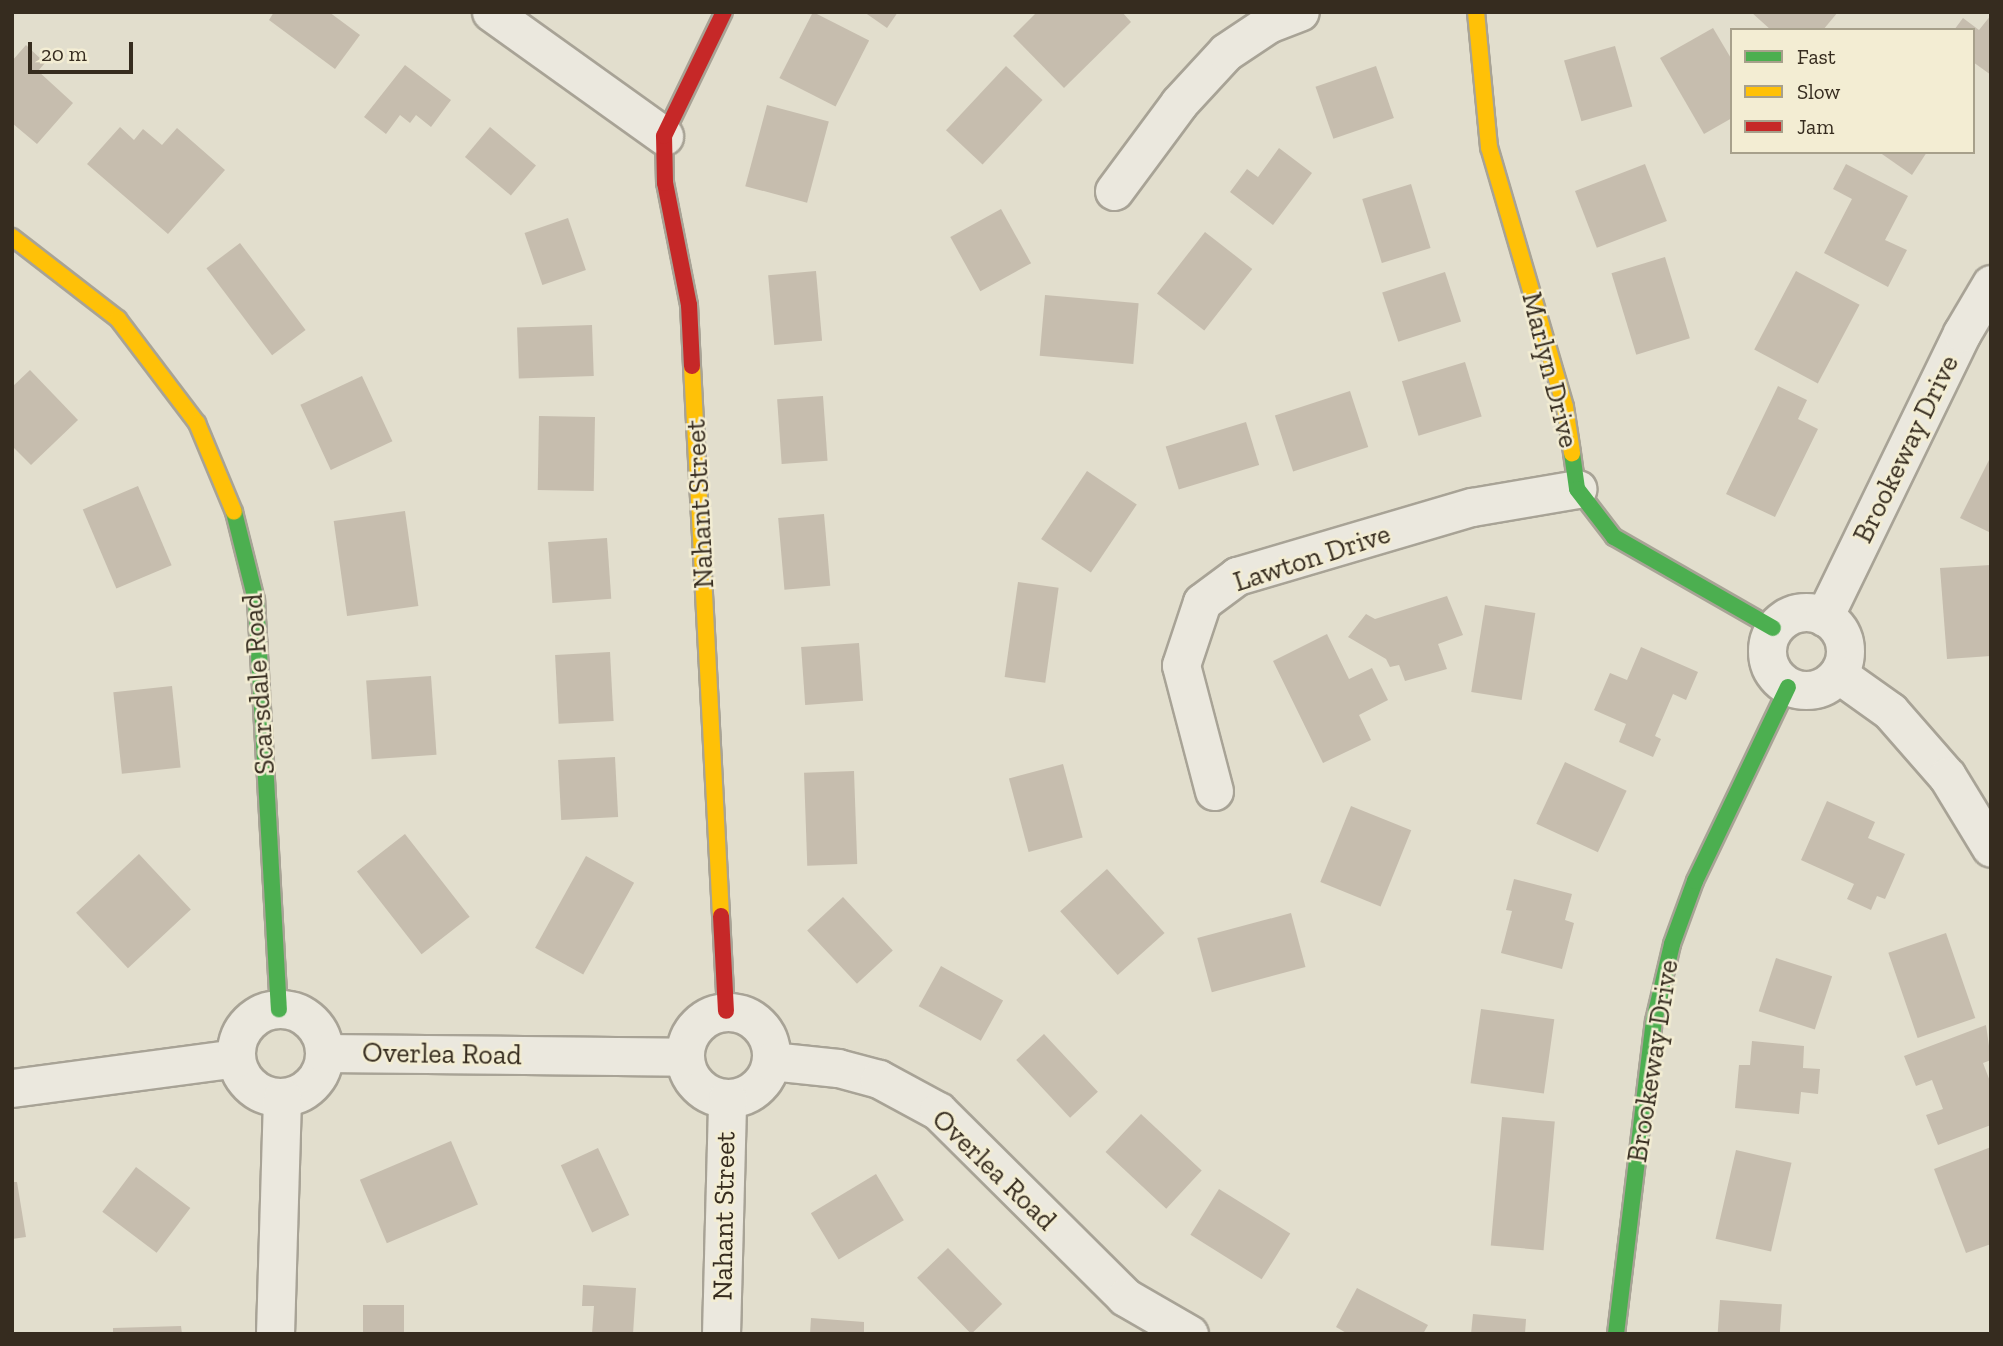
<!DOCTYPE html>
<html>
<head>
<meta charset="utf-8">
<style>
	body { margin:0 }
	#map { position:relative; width:2003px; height:1346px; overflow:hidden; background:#e2decd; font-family:"Zilla Slab",serif }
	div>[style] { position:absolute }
	.building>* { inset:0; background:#c6bdae; transform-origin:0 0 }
	.roads { filter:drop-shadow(2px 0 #a8a396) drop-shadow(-2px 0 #a8a396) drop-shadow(0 2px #a8a396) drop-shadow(0 -2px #a8a396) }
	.street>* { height:37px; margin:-18.5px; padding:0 18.5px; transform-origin:18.5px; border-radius:18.5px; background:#ebe8de }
	.street>.ring { margin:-18.5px; padding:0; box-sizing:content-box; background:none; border:37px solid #ebe8de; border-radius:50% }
	.fast>* { height:16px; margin:-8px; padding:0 8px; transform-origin:8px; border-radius:8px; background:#4caf50 }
	.slow>* { height:16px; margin:-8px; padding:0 8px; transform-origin:8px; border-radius:8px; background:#ffc107 }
	.jam>* { height:16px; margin:-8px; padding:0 8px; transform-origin:8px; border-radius:8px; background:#c62828 }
	span { translate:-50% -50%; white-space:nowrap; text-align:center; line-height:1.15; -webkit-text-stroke:5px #f3edd3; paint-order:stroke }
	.street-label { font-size:28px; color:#362c1f }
	.frame { position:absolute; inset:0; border:14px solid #362c1f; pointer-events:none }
	.legend { position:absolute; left:1730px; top:28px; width:245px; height:126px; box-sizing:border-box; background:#f3edd3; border:2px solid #a7a08b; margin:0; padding:9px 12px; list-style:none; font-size:21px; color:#362c1f }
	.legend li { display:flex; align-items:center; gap:14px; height:35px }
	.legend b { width:35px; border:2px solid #a7a08b }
	.scale { position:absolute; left:28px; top:42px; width:105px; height:32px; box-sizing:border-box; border:4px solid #362c1f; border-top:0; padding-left:9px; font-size:21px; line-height:24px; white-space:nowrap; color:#362c1f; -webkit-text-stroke:5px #f3edd3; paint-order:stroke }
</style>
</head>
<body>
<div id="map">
	<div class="building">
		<i style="clip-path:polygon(274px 12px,329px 12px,360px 35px,335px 69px,269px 20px)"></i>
		<i style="left:813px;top:12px;width:63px;height:74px;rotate:27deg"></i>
		<i style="clip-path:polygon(864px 12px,898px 12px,887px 28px)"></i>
		<i style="clip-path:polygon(1037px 12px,1122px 12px,1131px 22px,1064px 88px,1013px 36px)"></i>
		<i style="clip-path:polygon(1751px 12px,1838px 12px,1823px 30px,1771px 30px)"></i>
		<i style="clip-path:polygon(1991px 15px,1991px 75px,1973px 62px,1973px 30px,1954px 30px,1963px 18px,1979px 30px)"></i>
		<i style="clip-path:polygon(1713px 28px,1732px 60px,1732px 118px,1704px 134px,1660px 58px)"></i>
		<i style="clip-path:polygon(26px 45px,45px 63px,38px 71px,73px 103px,37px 144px,12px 123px,12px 61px)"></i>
		<i style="left:1615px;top:46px;width:63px;height:53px;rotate:74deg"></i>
		<i style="clip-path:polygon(405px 65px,451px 100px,431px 127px,416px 115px,410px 123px,400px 115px,386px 134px,364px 117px)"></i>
		<i style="left:1006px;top:66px;width:50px;height:88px;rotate:43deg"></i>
		<i style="left:1376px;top:66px;width:55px;height:64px;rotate:71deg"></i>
		<i style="left:767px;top:105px;width:64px;height:84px;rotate:15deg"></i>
		<i style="clip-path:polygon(120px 127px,134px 140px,143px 129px,162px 145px,177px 128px,225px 170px,168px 234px,87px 164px)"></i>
		<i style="left:490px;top:127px;width:60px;height:39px;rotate:40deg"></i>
		<i style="clip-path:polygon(1279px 148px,1312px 173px,1273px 225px,1230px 192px,1247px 169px,1258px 177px)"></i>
		<i style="clip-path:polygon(1879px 152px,1927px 152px,1912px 175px)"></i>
		<i style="left:1645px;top:164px;width:61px;height:75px;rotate:69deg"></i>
		<i style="clip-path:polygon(1846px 164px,1908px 196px,1885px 240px,1907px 250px,1888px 287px,1824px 253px,1852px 199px,1833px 189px)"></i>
		<i style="left:1411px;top:184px;width:67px;height:51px;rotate:73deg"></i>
		<i style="left:1001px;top:209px;width:62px;height:58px;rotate:61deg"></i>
		<i style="left:568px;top:218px;width:55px;height:46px;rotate:71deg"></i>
		<i style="left:1205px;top:232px;width:60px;height:78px;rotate:38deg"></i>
		<i style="left:240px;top:243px;width:109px;height:42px;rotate:53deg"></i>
		<i style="left:1665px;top:257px;width:85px;height:56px;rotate:73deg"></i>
		<i style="left:816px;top:271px;width:70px;height:48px;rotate:85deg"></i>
		<i style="left:1796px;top:271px;width:72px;height:89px;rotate:28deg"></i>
		<i style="left:1445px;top:272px;width:52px;height:66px;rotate:72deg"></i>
		<i style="left:1045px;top:295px;width:94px;height:61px;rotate:5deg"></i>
		<i style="left:592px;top:325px;width:51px;height:75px;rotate:88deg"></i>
		<i style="left:1465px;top:362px;width:57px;height:66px;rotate:73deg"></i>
		<i style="clip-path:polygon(30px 370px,78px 420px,31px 465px,12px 446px,12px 387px)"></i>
		<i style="left:362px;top:376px;width:72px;height:68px;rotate:65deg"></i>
		<i style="clip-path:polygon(1778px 386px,1807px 400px,1798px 419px,1818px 429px,1775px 517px,1726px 494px)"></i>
		<i style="left:1350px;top:391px;width:59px;height:79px;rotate:72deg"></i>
		<i style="left:823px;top:396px;width:65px;height:46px;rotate:86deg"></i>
		<i style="left:539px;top:416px;width:56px;height:74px;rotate:1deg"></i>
		<i style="left:1246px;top:422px;width:45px;height:84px;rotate:73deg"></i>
		<i style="clip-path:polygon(1991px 456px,1991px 533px,1960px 518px)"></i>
		<i style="left:1087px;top:471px;width:60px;height:82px;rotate:34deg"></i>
		<i style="left:138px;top:486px;width:86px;height:60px;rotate:67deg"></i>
		<i style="left:405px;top:511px;width:96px;height:72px;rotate:82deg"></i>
		<i style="left:824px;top:514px;width:72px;height:46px;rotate:85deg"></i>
		<i style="left:607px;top:538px;width:61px;height:59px;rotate:86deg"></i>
		<i style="clip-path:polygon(1991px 565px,1991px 656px,1947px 659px,1940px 568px)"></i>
		<i style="left:1018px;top:582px;width:41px;height:96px;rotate:8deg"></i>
		<i style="clip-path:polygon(1447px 596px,1463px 635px,1438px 644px,1447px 669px,1405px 681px,1399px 665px,1390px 667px,1386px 659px,1348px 637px,1366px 614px,1375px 619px)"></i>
		<i style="left:1485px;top:605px;width:51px;height:88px;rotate:9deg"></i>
		<i style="clip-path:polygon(1327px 634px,1349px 679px,1372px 668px,1388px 700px,1359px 715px,1371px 740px,1323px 763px,1273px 661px)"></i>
		<i style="left:859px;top:643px;width:58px;height:58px;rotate:86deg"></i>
		<i style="clip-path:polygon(1641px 647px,1698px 672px,1686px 700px,1673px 694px,1655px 736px,1661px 739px,1653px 757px,1619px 742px,1626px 724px,1594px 710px,1610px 673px,1627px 680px)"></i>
		<i style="left:610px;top:652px;width:69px;height:55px;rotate:87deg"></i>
		<i style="left:431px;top:676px;width:79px;height:65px;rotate:86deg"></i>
		<i style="left:172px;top:686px;width:82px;height:59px;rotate:84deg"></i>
		<i style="left:615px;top:757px;width:60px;height:57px;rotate:87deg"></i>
		<i style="left:1565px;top:762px;width:68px;height:68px;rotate:25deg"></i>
		<i style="left:1063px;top:764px;width:76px;height:56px;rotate:75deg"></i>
		<i style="left:854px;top:771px;width:93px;height:50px;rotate:88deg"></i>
		<i style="clip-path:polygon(1827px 801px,1875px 822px,1868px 838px,1905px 854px,1885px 899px,1877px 896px,1871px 910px,1847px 899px,1854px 884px,1801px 860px)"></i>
		<i style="left:1351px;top:806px;width:65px;height:82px;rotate:22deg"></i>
		<i style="left:405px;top:834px;width:105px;height:61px;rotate:52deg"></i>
		<i style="left:139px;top:854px;width:76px;height:86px;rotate:47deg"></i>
		<i style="left:586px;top:856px;width:55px;height:105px;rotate:29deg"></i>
		<i style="left:1107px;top:869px;width:86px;height:63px;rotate:48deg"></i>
		<i style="clip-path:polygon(1514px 879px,1572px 894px,1565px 920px,1574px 923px,1562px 969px,1501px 953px,1512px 911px,1506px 910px)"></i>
		<i style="left:843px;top:897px;width:73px;height:49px;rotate:47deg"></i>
		<i style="left:1291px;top:913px;width:56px;height:97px;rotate:75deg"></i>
		<i style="left:1946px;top:933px;width:90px;height:61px;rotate:71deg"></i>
		<i style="left:1776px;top:958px;width:59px;height:56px;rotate:18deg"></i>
		<i style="left:941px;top:966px;width:71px;height:46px;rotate:29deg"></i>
		<i style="left:1481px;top:1009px;width:74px;height:75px;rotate:8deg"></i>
		<i style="clip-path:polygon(1986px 1025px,1991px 1060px,1983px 1063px,1991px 1084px,1991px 1125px,1938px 1145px,1926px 1115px,1943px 1109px,1932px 1080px,1916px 1086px,1904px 1056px)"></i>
		<i style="left:1044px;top:1034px;width:79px;height:38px;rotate:47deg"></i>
		<i style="clip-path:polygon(1752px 1041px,1804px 1046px,1803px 1068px,1820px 1069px,1818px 1094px,1801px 1092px,1799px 1114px,1735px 1108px,1739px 1065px,1750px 1065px)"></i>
		<i style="left:1141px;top:1114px;width:83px;height:52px;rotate:43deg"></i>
		<i style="left:1502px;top:1117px;width:53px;height:129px;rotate:5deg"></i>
		<i style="left:451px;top:1141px;width:69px;height:99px;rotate:67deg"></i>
		<i style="clip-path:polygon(1991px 1147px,1991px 1244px,1966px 1253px,1934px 1169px)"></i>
		<i style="left:598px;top:1148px;width:74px;height:41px;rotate:65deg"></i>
		<i style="left:1736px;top:1150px;width:57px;height:91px;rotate:13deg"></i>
		<i style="left:136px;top:1167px;width:68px;height:56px;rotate:37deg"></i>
		<i style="left:876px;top:1174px;width:54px;height:76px;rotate:59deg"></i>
		<i style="clip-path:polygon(12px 1182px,17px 1182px,26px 1237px,12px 1239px)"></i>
		<i style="left:1219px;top:1189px;width:84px;height:54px;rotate:32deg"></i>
		<i style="left:948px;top:1248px;width:78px;height:43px;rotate:46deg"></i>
		<i style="clip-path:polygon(583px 1285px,636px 1288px,633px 1334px,592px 1334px,594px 1306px,582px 1306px)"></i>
		<i style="clip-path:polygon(1357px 1288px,1428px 1325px,1423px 1334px,1348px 1334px,1336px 1327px)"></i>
		<i style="left:1720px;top:1300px;width:62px;height:34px;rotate:4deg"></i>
		<i style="left:363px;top:1305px;width:41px;height:29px"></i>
		<i style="clip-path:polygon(1473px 1314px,1526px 1319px,1525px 1334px,1471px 1334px)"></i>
		<i style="clip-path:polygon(811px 1318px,864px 1322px,864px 1334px,810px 1334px)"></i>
		<i style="clip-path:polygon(181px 1326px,182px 1334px,113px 1334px,113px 1328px)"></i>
	</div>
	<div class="roads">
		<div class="street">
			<i style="left:491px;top:12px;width:213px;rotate:35.6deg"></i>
			<i style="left:1114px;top:191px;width:109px;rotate:-53.5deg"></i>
			<i style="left:1179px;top:103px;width:69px;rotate:-47.3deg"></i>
			<i style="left:1226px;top:52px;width:50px;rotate:-33.7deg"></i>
			<i style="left:1268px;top:24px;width:34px;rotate:-21deg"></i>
			<i class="ring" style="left:1767px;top:612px;width:41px;height:41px"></i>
			<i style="left:1824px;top:617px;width:316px;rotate:-64.1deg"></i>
			<i style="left:1962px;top:333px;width:57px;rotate:-59.4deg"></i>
			<i style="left:1838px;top:674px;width:64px;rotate:35.4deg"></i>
			<i style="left:1890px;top:711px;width:86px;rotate:48.8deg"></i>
			<i style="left:1947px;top:776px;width:84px;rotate:58.6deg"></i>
			<i style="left:1214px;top:791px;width:130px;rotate:-104.7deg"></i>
			<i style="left:1181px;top:665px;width:66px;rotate:-71.6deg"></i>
			<i style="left:1202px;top:602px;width:44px;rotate:-36.6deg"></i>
			<i style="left:1237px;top:576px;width:245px;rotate:-16.4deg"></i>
			<i style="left:1472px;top:507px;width:107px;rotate:-9.7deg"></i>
			<i class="ring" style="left:236px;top:1009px;width:51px;height:51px"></i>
			<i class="ring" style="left:685px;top:1012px;width:49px;height:49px"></i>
			<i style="left:324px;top:1053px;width:361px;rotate:0.6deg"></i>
			<i style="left:771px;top:1061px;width:67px;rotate:6deg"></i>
			<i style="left:838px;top:1068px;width:42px;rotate:15deg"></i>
			<i style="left:879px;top:1079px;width:67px;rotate:28.5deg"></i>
			<i style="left:938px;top:1111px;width:264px;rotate:44.8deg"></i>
			<i style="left:1125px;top:1297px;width:74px;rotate:30deg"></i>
			<i style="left:12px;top:1088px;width:226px;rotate:-7.6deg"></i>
			<i style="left:275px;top:1334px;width:237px;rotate:-88.3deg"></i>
			<i style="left:721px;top:1334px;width:236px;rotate:-88.5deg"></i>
		</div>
		<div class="fast">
			<i style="left:1572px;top:453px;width:36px;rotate:82deg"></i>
			<i style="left:1577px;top:489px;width:61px;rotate:52.4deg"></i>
			<i style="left:1614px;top:537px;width:183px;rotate:29.8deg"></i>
			<i style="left:234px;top:512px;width:91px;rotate:76deg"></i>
			<i style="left:256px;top:600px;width:410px;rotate:86.8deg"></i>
			<i style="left:1616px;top:1334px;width:315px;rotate:-83.1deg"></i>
			<i style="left:1654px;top:1021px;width:79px;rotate:-76.8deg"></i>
			<i style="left:1672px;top:944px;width:67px;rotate:-69.9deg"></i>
			<i style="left:1695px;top:881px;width:215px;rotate:-64.4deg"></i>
		</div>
		<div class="slow">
			<i style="left:1476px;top:12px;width:136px;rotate:84.5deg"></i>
			<i style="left:1489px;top:147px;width:271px;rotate:73.7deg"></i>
			<i style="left:1565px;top:407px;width:47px;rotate:81.3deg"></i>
			<i style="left:12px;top:237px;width:134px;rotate:37.7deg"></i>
			<i style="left:118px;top:319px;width:131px;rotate:52.8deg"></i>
			<i style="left:197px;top:423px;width:96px;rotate:67.4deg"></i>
			<i style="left:692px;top:366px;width:551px;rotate:86.98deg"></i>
		</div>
		<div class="jam">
			<i style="left:692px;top:366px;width:61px;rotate:-92.8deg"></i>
			<i style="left:689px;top:305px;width:124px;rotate:-101.1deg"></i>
			<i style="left:665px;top:183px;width:47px;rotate:-91.2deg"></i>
			<i style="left:664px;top:136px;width:138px;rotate:-64.2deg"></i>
			<i style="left:721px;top:916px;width:95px;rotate:87deg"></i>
		</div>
	</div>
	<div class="street-label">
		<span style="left:1550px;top:370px;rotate:76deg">Marlyn Drive</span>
		<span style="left:1906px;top:449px;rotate:-64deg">Brookeway Drive</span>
		<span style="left:700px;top:504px;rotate:-93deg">Nahant Street</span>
		<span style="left:1312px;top:558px;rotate:-18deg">Lawton Drive</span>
		<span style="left:259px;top:684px;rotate:-94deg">Scarsdale Road</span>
		<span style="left:442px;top:1054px;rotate:1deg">Overlea Road</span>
		<span style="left:1653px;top:1061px;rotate:-81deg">Brookeway Drive</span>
		<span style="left:994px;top:1170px;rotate:44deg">Overlea Road</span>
		<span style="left:724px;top:1216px;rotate:-89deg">Nahant Street</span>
	</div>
	<div class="frame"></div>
	<ul class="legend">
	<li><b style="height:9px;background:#4caf50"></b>Fast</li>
	<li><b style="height:9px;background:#ffc107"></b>Slow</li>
	<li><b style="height:9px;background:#c62828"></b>Jam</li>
	</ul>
	<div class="scale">20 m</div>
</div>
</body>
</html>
